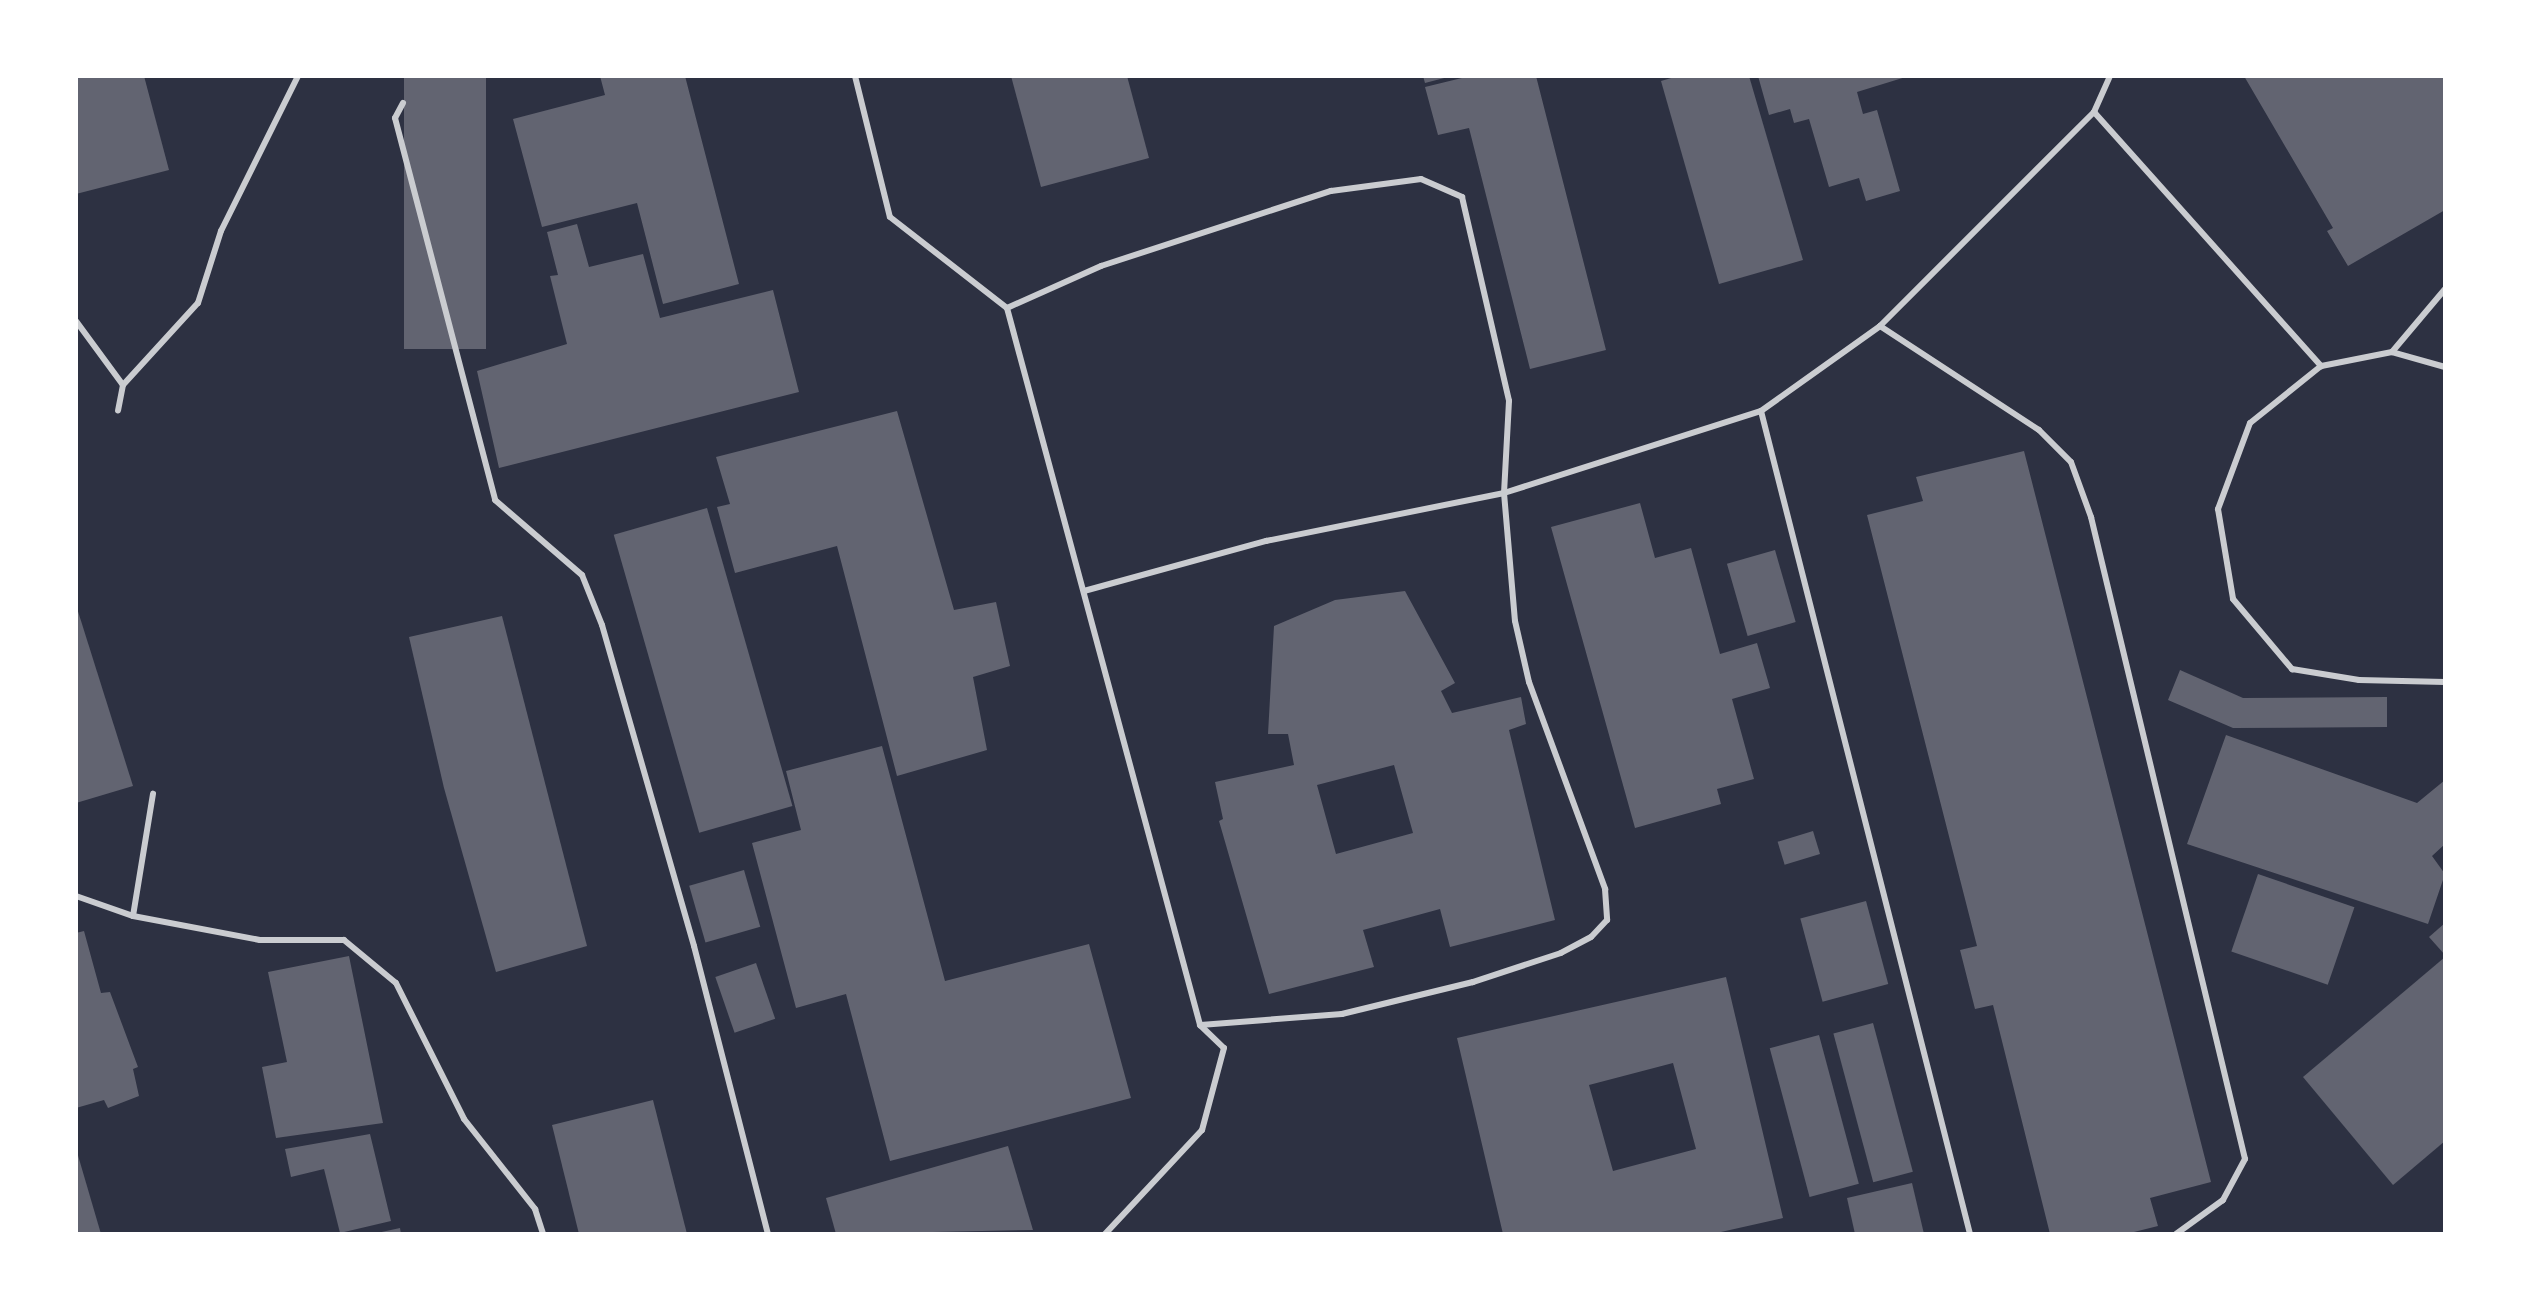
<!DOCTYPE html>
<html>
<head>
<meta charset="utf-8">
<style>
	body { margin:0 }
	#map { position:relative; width:2521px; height:1310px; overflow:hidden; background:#2d3142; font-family:Karla,sans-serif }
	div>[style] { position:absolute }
	.building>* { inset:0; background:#626471; transform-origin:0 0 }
	.service>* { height:6px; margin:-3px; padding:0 3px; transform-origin:3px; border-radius:3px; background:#caccd0 }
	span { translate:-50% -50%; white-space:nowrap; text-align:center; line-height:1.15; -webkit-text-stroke:6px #fff; paint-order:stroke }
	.frame { position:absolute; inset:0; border:78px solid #fff; pointer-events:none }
</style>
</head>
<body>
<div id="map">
	<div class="building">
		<i style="clip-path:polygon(76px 76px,144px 76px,169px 170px,76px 194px)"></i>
		<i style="left:404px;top:76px;width:82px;height:273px"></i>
		<i style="clip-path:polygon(600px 76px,685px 76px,739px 284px,663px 304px,637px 203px,542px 227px,513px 119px,605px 95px)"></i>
		<i style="clip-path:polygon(1011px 76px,1127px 76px,1149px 158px,1041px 187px)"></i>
		<i style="clip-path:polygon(1423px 76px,1448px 76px,1448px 77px,1425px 83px)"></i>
		<i style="clip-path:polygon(1470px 76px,1536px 76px,1606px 350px,1530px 369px,1469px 128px,1438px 135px,1425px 87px)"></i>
		<i style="clip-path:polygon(1678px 76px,1749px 76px,1803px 260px,1719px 284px,1661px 81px)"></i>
		<i style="clip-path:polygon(1758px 76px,1909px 76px,1857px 92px,1863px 114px,1877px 110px,1900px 191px,1866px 201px,1859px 178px,1829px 187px,1809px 119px,1794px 123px,1790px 109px,1769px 115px)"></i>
		<i style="clip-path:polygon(2244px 76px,2445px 76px,2445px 210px,2348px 266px,2327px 231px,2333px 228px)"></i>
		<i style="clip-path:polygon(577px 224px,589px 267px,643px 254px,660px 318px,773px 290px,799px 392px,499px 468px,477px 371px,567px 344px,550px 276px,558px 275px,547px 232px)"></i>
		<i style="clip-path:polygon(897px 411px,954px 610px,996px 602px,1010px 666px,973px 677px,987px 750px,897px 776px,837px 546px,735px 573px,717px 507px,730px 504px,716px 457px)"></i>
		<i style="clip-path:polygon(2024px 451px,2211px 1182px,2150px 1198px,2158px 1226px,2126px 1234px,2050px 1234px,1993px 1005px,1975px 1009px,1960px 950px,1977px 946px,1867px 515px,1923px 501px,1916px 477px)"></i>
		<i style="clip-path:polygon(1640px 503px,1655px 558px,1691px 548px,1720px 654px,1757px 643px,1770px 688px,1732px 699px,1754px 779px,1717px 789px,1721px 804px,1635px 828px,1551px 527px)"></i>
		<i style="left:707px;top:508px;width:310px;height:97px;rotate:74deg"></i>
		<i style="left:1775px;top:550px;width:75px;height:50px;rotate:74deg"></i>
		<i style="clip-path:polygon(evenodd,1405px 591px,1455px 683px,1441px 691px,1452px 713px,1521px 697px,1526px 724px,1509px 730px,1555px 920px,1450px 947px,1440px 909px,1363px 930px,1374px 967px,1269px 994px,1219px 821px,1223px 819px,1215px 782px,1294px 765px,1288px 734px,1268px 734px,1274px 626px,1335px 600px,1405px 591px,1394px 765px,1413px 833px,1336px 854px,1317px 785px,1394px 765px)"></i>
		<i style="clip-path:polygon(76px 605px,133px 786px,76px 803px)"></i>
		<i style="clip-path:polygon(502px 616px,587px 946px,496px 972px,444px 788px,409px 637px)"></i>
		<i style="clip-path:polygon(2180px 670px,2243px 698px,2387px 697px,2387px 727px,2233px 728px,2168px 700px)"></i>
		<i style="clip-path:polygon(2226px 735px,2417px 803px,2445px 780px,2445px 844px,2432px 856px,2445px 874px,2428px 924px,2187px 844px)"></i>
		<i style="clip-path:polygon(882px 746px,945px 981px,1089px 944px,1131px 1098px,890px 1161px,846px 994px,796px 1008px,752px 843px,801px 830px,786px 771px)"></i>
		<i style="left:1813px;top:831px;width:24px;height:37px;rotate:73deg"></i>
		<i style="left:744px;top:870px;width:59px;height:57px;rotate:74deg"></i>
		<i style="left:2258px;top:874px;width:102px;height:82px;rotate:19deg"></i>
		<i style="left:1866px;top:901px;width:86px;height:68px;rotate:75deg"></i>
		<i style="clip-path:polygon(2445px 923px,2445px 955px,2429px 937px)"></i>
		<i style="clip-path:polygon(84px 931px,101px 993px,110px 992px,138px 1067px,133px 1069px,139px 1096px,108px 1108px,104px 1100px,76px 1108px,76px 933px)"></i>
		<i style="clip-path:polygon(349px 956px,383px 1123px,276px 1138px,262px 1067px,287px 1062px,268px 972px)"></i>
		<i style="clip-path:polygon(2445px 957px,2445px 1141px,2393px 1185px,2303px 1077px)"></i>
		<i style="left:756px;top:963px;width:59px;height:43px;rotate:71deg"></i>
		<i style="clip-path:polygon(evenodd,1726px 977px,1783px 1218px,1712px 1234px,1503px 1234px,1457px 1038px,1726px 977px,1673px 1063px,1696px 1149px,1613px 1171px,1589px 1085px,1673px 1063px)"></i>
		<i style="left:1873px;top:1023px;width:154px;height:41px;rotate:75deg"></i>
		<i style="left:1819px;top:1035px;width:154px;height:51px;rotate:75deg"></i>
		<i style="clip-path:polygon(653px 1100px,687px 1234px,579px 1234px,552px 1125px)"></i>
		<i style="clip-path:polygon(370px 1134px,391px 1221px,340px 1233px,324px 1169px,291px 1177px,285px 1149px)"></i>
		<i style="clip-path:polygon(1008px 1146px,1033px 1230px,836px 1234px,826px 1198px)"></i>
		<i style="clip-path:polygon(76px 1152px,77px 1152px,101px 1234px,76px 1234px)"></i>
		<i style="clip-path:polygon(1912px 1183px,1924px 1234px,1855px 1234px,1847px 1198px)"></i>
		<i style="clip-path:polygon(400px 1228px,401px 1234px,377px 1234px,377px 1233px)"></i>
	</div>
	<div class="service">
		<i style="left:855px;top:76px;width:145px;rotate:76.1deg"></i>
		<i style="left:890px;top:217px;width:148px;rotate:37.9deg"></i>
		<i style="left:1007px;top:308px;width:743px;rotate:74.93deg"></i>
		<i style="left:1200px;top:1025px;width:33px;rotate:44deg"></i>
		<i style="left:1224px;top:1048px;width:85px;rotate:105deg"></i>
		<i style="left:1202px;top:1130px;width:142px;rotate:133deg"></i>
		<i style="left:403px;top:103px;width:17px;rotate:118deg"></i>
		<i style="left:395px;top:118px;width:395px;rotate:75.3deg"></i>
		<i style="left:495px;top:500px;width:115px;rotate:40.8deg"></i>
		<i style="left:582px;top:575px;width:54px;rotate:68.2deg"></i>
		<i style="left:602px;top:625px;width:334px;rotate:74deg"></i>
		<i style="left:694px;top:946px;width:297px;rotate:75.6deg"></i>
		<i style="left:2094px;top:112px;width:341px;rotate:48.2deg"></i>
		<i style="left:1007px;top:308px;width:103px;rotate:-24.1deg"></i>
		<i style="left:1101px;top:266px;width:242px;rotate:-18.1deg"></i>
		<i style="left:1331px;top:191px;width:91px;rotate:-7.6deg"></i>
		<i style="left:1421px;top:179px;width:45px;rotate:23.7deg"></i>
		<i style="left:1462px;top:197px;width:209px;rotate:77deg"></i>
		<i style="left:1509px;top:401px;width:92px;rotate:93.1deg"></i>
		<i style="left:1504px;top:493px;width:128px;rotate:85.1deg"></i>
		<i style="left:1515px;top:621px;width:63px;rotate:77.1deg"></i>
		<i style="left:1529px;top:682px;width:221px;rotate:69.8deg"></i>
		<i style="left:1605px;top:889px;width:31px;rotate:86deg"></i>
		<i style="left:1607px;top:920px;width:23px;rotate:133deg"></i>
		<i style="left:1591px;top:937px;width:34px;rotate:152deg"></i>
		<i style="left:1561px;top:953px;width:93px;rotate:161.8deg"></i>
		<i style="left:1473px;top:982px;width:135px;rotate:166.3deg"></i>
		<i style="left:1342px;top:1014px;width:142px;rotate:175.6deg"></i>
		<i style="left:76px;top:321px;width:79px;rotate:53.7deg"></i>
		<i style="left:123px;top:385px;width:26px;rotate:101deg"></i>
		<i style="left:1880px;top:326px;width:190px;rotate:33.2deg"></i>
		<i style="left:2039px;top:430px;width:45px;rotate:45deg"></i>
		<i style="left:2071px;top:462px;width:59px;rotate:70deg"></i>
		<i style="left:2091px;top:517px;width:660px;rotate:76.51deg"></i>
		<i style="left:2245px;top:1159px;width:47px;rotate:118.2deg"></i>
		<i style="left:2223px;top:1200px;width:58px;rotate:144.1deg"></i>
		<i style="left:2392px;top:352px;width:82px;rotate:-49.9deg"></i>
		<i style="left:2445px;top:367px;width:55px;rotate:-164.2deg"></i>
		<i style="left:2392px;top:352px;width:72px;rotate:168.8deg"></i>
		<i style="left:2321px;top:366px;width:91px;rotate:141.2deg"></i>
		<i style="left:2250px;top:423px;width:92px;rotate:110.4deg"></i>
		<i style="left:2218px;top:509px;width:91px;rotate:80.5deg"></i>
		<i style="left:2233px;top:599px;width:92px;rotate:49.9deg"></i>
		<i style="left:2292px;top:669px;width:68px;rotate:9.3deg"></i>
		<i style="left:2359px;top:680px;width:86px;rotate:1.3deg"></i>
		<i style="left:123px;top:385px;width:111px;rotate:-47.6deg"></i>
		<i style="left:198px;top:303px;width:76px;rotate:-72.3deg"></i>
		<i style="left:221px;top:231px;width:173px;rotate:-63.6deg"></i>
		<i style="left:1761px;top:411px;width:849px;rotate:75.75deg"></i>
		<i style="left:1084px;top:591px;width:189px;rotate:-15.4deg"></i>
		<i style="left:1266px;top:541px;width:243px;rotate:-11.4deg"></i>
		<i style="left:1504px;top:493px;width:270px;rotate:-17.7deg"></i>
		<i style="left:1761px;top:411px;width:146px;rotate:-35.5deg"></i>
		<i style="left:1880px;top:326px;width:303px;rotate:-45deg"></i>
		<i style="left:2094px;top:112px;width:39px;rotate:-66deg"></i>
		<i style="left:76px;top:896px;width:60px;rotate:19.3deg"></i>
		<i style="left:133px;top:916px;width:129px;rotate:10.7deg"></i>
		<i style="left:260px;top:940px;width:84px"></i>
		<i style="left:344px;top:940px;width:67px;rotate:39.6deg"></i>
		<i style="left:396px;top:983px;width:152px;rotate:63.4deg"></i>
		<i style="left:464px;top:1119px;width:115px;rotate:51.7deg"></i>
		<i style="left:535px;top:1209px;width:26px;rotate:72deg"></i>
		<i style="left:133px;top:916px;width:124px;rotate:-80.7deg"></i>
	</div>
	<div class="frame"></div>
</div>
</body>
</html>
